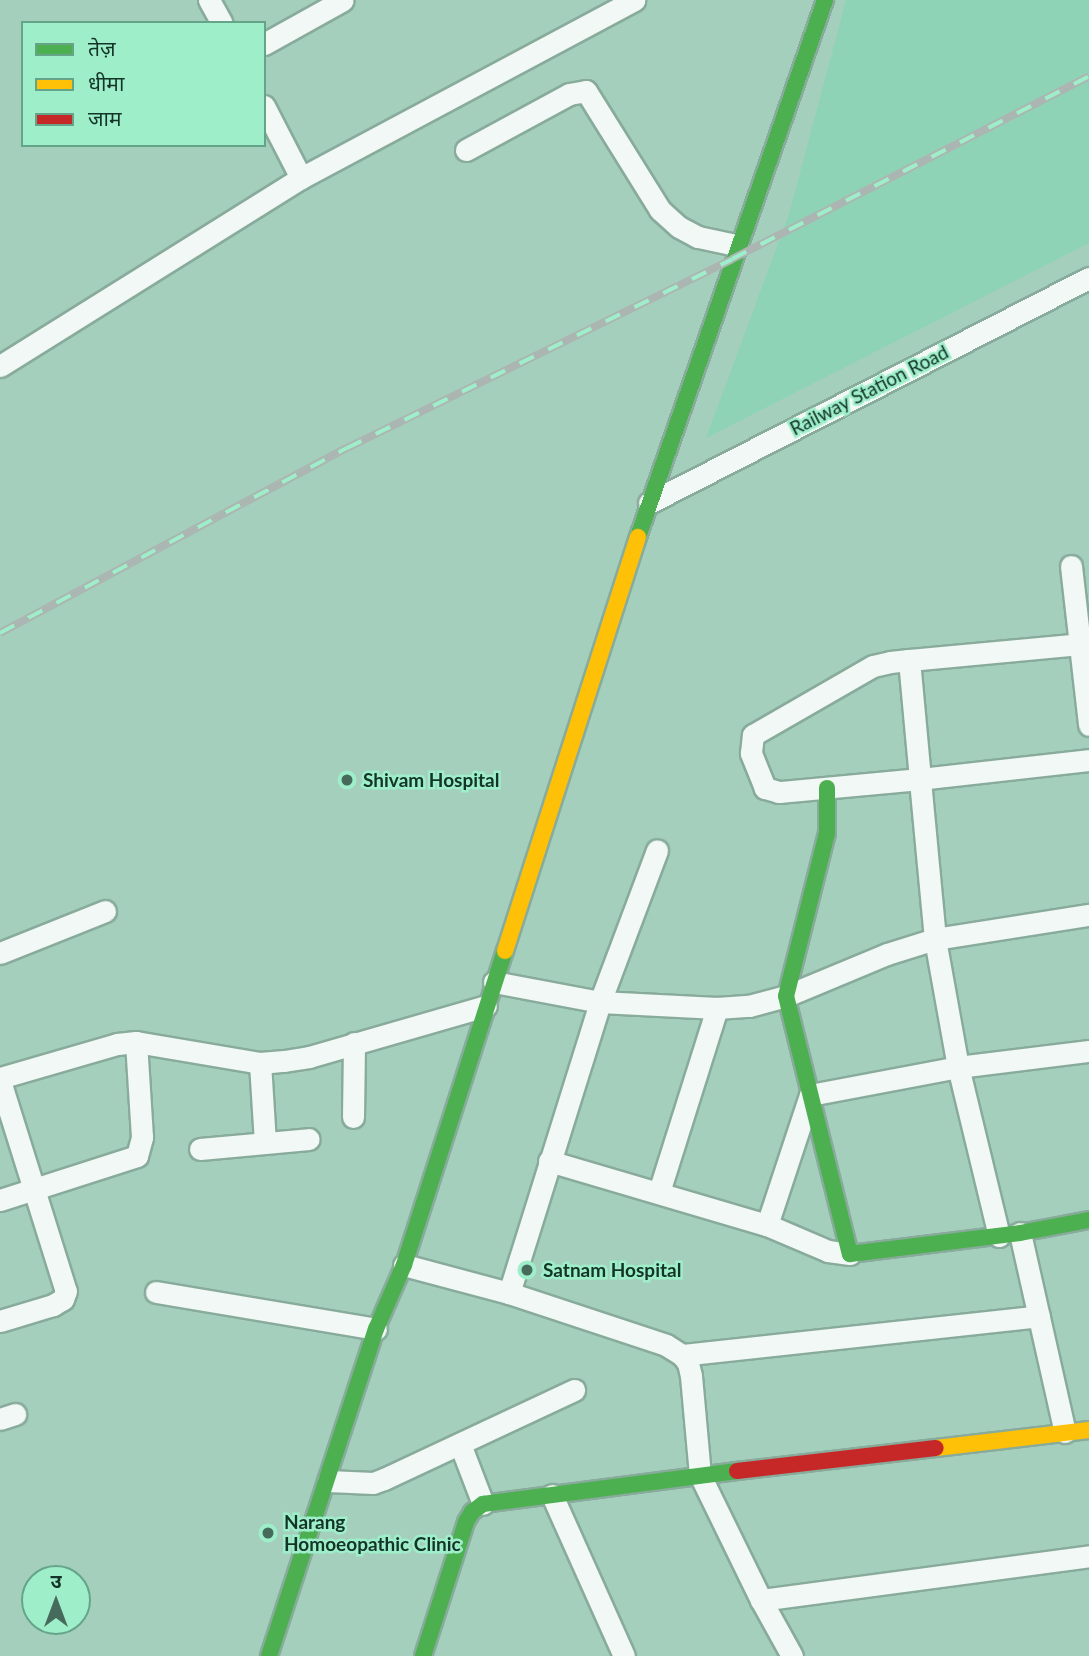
<!DOCTYPE html>
<html>
<head>
<meta charset="utf-8">
<style>
	body { margin:0 }
	#map { position:relative; width:1089px; height:1656px; overflow:hidden; background:#a4cfbc; font-family:Lato,"Noto Sans Devanagari",sans-serif }
	div>[style] { position:absolute }
	.built>* { inset:0; background:#8fd3b6 }
	.roads { filter:drop-shadow(2px 0 #88ab9b) drop-shadow(-2px 0 #88ab9b) drop-shadow(0 2px #88ab9b) drop-shadow(0 -2px #88ab9b) }
	.street>* { height:21px; margin:-10.5px; padding:0 10.5px; transform-origin:10.5px; border-radius:10.5px; background:#f1f8f5 }
	.fast>* { height:16px; margin:-8px; padding:0 8px; transform-origin:8px; border-radius:8px; background:#4caf50 }
	.slow>* { height:16px; margin:-8px; padding:0 8px; transform-origin:8px; border-radius:8px; background:#ffc107 }
	.jam>* { height:16px; margin:-8px; padding:0 8px; transform-origin:8px; border-radius:8px; background:#c62828 }
	.rail>* { height:8px; margin-top:-4px; transform-origin:0; background:repeating-linear-gradient(90deg,#9eeeca 0 16px,#abb6b2 0 32px); box-sizing:border-box; border-block:2px solid #abb6b2 }
	.dots>* { width:19px; height:19px; translate:-50% -50%; box-sizing:border-box; border:4px solid #9eeeca; border-radius:50% }
	span { translate:-50% -50%; white-space:nowrap; text-align:center; line-height:1.15; -webkit-text-stroke:5px #9eeeca; paint-order:stroke }
	.street-label { font-size:19px; color:#133427 }
	.poi-label { font-size:19px; color:#133427; font-weight:700 }
	.left { translate:0 -50%; text-align:left }
	.legend { position:absolute; left:21px; top:21px; width:245px; height:126px; box-sizing:border-box; background:#9eeeca; border:2px solid #66a489; margin:0; padding:9px 12px; list-style:none; font-size:21px; color:#133427 }
	.legend li { display:flex; align-items:center; gap:14px; height:35px }
	.legend b { width:35px; border:2px solid #66a489 }
	.north { position:absolute; left:21px; top:1565px; width:70px; height:70px; box-sizing:border-box; background:#9eeeca; border:2px solid #66a489; border-radius:50%; rotate:0deg; font-size:19px; font-weight:700; line-height:28px; text-align:center; color:#133427 }
	.north::after { content:''; display:block; margin:auto; width:24px; height:32px; background:#466a5b; clip-path:polygon(50% 0,100% 100%,50% 72%,0 100%) }
</style>
</head>
<body>
<div id="map">
	<div class="built">
		<i style="clip-path:polygon(846px 0,1089px 0,1089px 243px,706px 438px,789px 214px)"></i>
	</div>
	<div class="roads">
		<div class="street">
			<i style="left:209px;top:0;width:26px;rotate:61deg"></i>
			<i style="left:264px;top:44px;width:90px;rotate:-29.1deg"></i>
			<i style="left:264px;top:106px;width:81px;rotate:62.8deg"></i>
			<i style="left:301px;top:178px;width:378px;rotate:-28.1deg"></i>
			<i style="left:466px;top:150px;width:117px;rotate:-28.5deg"></i>
			<i style="left:569px;top:94px;width:17px;rotate:-10deg"></i>
			<i style="left:586px;top:91px;width:140px;rotate:58.1deg"></i>
			<i style="left:660px;top:210px;width:25px;rotate:42deg"></i>
			<i style="left:679px;top:227px;width:21px;rotate:28deg"></i>
			<i style="left:698px;top:237px;width:40px;rotate:12deg"></i>
			<i style="left:0;top:366px;width:355px;rotate:-32deg"></i>
			<i style="left:649px;top:503px;width:494px;rotate:-27.1deg"></i>
			<i style="left:1071px;top:566px;width:160px;rotate:83.5deg"></i>
			<i style="left:909px;top:660px;width:120px;rotate:84.7deg"></i>
			<i style="left:920px;top:779px;width:142px;rotate:174.7deg"></i>
			<i style="left:779px;top:792px;width:15px;rotate:-164deg"></i>
			<i style="left:765px;top:788px;width:38px;rotate:-112deg"></i>
			<i style="left:751px;top:753px;width:18px;rotate:-84deg"></i>
			<i style="left:753px;top:735px;width:138px;rotate:-29.9deg"></i>
			<i style="left:873px;top:666px;width:17px;rotate:-13deg"></i>
			<i style="left:890px;top:662px;width:19px;rotate:-6deg"></i>
			<i style="left:909px;top:660px;width:172px;rotate:-5.3deg"></i>
			<i style="left:0;top:953px;width:113px;rotate:-21.8deg"></i>
			<i style="left:494px;top:982px;width:108px;rotate:10.7deg"></i>
			<i style="left:600px;top:1002px;width:117px;rotate:2.9deg"></i>
			<i style="left:717px;top:1008px;width:32px;rotate:-4deg"></i>
			<i style="left:749px;top:1006px;width:38px;rotate:-15deg"></i>
			<i style="left:786px;top:996px;width:109px;rotate:-22.6deg"></i>
			<i style="left:887px;top:954px;width:50px;rotate:-17.4deg"></i>
			<i style="left:935px;top:939px;width:156px;rotate:-8.9deg"></i>
			<i style="left:260px;top:1063px;width:80px;rotate:86.4deg"></i>
			<i style="left:0;top:1078px;width:122px;rotate:-16.2deg"></i>
			<i style="left:117px;top:1044px;width:19px;rotate:-6deg"></i>
			<i style="left:136px;top:1042px;width:126px;rotate:9.6deg"></i>
			<i style="left:260px;top:1063px;width:24px;rotate:-5deg"></i>
			<i style="left:284px;top:1061px;width:25px;rotate:-9deg"></i>
			<i style="left:309px;top:1057px;width:184px;rotate:-16.1deg"></i>
			<i style="left:0;top:1081px;width:220px;rotate:72.6deg"></i>
			<i style="left:66px;top:1291px;width:9px;rotate:111deg"></i>
			<i style="left:63px;top:1299px;width:12px;rotate:149deg"></i>
			<i style="left:53px;top:1305px;width:55px;rotate:163.2deg"></i>
			<i style="left:353px;top:1117px;width:74px;rotate:-89.2deg"></i>
			<i style="left:200px;top:1149px;width:109px;rotate:-5.2deg"></i>
			<i style="left:549px;top:1161px;width:227px;rotate:16.4deg"></i>
			<i style="left:767px;top:1225px;width:66px;rotate:23.1deg"></i>
			<i style="left:828px;top:1251px;width:22px;rotate:8deg"></i>
			<i style="left:659px;top:1192px;width:193px;rotate:-72.5deg"></i>
			<i style="left:0;top:1200px;width:144px;rotate:-17.8deg"></i>
			<i style="left:137px;top:1156px;width:20px;rotate:-75deg"></i>
			<i style="left:142px;top:1137px;width:95px;rotate:-93.6deg"></i>
			<i style="left:767px;top:1225px;width:137px;rotate:-71.7deg"></i>
			<i style="left:810px;top:1095px;width:151px;rotate:-10.7deg"></i>
			<i style="left:958px;top:1067px;width:132px;rotate:-7deg"></i>
			<i style="left:1020px;top:1233px;width:204px;rotate:77.3deg"></i>
			<i style="left:999px;top:1236px;width:174px;rotate:-103.6deg"></i>
			<i style="left:958px;top:1067px;width:130px;rotate:-100.2deg"></i>
			<i style="left:935px;top:939px;width:161px;rotate:-95.4deg"></i>
			<i style="left:920px;top:779px;width:170px;rotate:-6.4deg"></i>
			<i style="left:404px;top:1265px;width:109px;rotate:14.9deg"></i>
			<i style="left:509px;top:1293px;width:165px;rotate:18.3deg"></i>
			<i style="left:666px;top:1345px;width:19px;rotate:32deg"></i>
			<i style="left:682px;top:1355px;width:10px;rotate:53deg"></i>
			<i style="left:688px;top:1363px;width:13px;rotate:77deg"></i>
			<i style="left:691px;top:1376px;width:99px;rotate:84.8deg"></i>
			<i style="left:700px;top:1475px;width:139px;rotate:64deg"></i>
			<i style="left:761px;top:1600px;width:64px;rotate:61deg"></i>
			<i style="left:156px;top:1292px;width:223px;rotate:9.5deg"></i>
			<i style="left:509px;top:1293px;width:305px;rotate:-72.6deg"></i>
			<i style="left:600px;top:1002px;width:162px;rotate:-69.4deg"></i>
			<i style="left:682px;top:1355px;width:359px;rotate:-6.2deg"></i>
			<i style="left:0;top:1419px;width:16px;rotate:-18deg"></i>
			<i style="left:460px;top:1444px;width:64px;rotate:69deg"></i>
			<i style="left:328px;top:1481px;width:45px;rotate:2.5deg"></i>
			<i style="left:373px;top:1483px;width:12px;rotate:-20deg"></i>
			<i style="left:384px;top:1479px;width:210px;rotate:-25.1deg"></i>
			<i style="left:552px;top:1495px;width:176px;rotate:65.9deg"></i>
			<i style="left:761px;top:1600px;width:331px;rotate:-7.6deg"></i>
		</div>
		<div class="fast">
			<i style="left:638px;top:537px;width:569px;rotate:-70.8deg"></i>
			<i style="left:827px;top:788px;width:45px;rotate:90deg"></i>
			<i style="left:827px;top:833px;width:168px;rotate:104.1deg"></i>
			<i style="left:786px;top:996px;width:266px;rotate:76.1deg"></i>
			<i style="left:850px;top:1254px;width:171px;rotate:-7deg"></i>
			<i style="left:1020px;top:1233px;width:70px;rotate:-10.7deg"></i>
			<i style="left:269px;top:1656px;width:344px;rotate:-71.9deg"></i>
			<i style="left:376px;top:1329px;width:70px;rotate:-66.4deg"></i>
			<i style="left:404px;top:1265px;width:330px;rotate:-72.2deg"></i>
			<i style="left:423px;top:1656px;width:141px;rotate:-72.2deg"></i>
			<i style="left:466px;top:1522px;width:12px;rotate:-59deg"></i>
			<i style="left:472px;top:1512px;width:14px;rotate:-36deg"></i>
			<i style="left:483px;top:1504px;width:256px;rotate:-7.4deg"></i>
		</div>
		<div class="slow">
			<i style="left:505px;top:951px;width:435px;rotate:-72.2deg"></i>
			<i style="left:936px;top:1448px;width:154px;rotate:-6.7deg"></i>
		</div>
		<div class="jam">
			<i style="left:737px;top:1471px;width:200px;rotate:-6.6deg"></i>
		</div>
	</div>
	<div class="rail">
		<i style="left:0;top:633px;width:393px;rotate:-28.1deg"></i>
		<i style="left:347px;top:448px;width:429px;rotate:-26.1deg"></i>
		<i style="left:732px;top:259px;width:401px;rotate:-27.1deg"></i>
	</div>
	<div class="dots">
		<i style="left:347px;top:780px;background:#466a5b"></i>
		<i style="left:527px;top:1270px;background:#466a5b"></i>
		<i style="left:268px;top:1533px;background:#466a5b"></i>
	</div>
	<div class="street-label">
		<span style="left:869px;top:390px;rotate:-27deg">Railway Station Road</span>
	</div>
	<div class="poi-label">
		<span class="left" style="left:363px;top:780px">Shivam Hospital</span>
		<span class="left" style="left:543px;top:1270px">Satnam Hospital</span>
		<span class="left" style="left:284px;top:1533px">Narang<br>Homoeopathic Clinic</span>
	</div>
	<ul class="legend">
	<li><b style="height:9px;background:#4caf50"></b>तेज़</li>
	<li><b style="height:9px;background:#ffc107"></b>धीमा</li>
	<li><b style="height:9px;background:#c62828"></b>जाम</li>
	</ul>
	<div class="north">उ</div>
</div>
</body>
</html>
